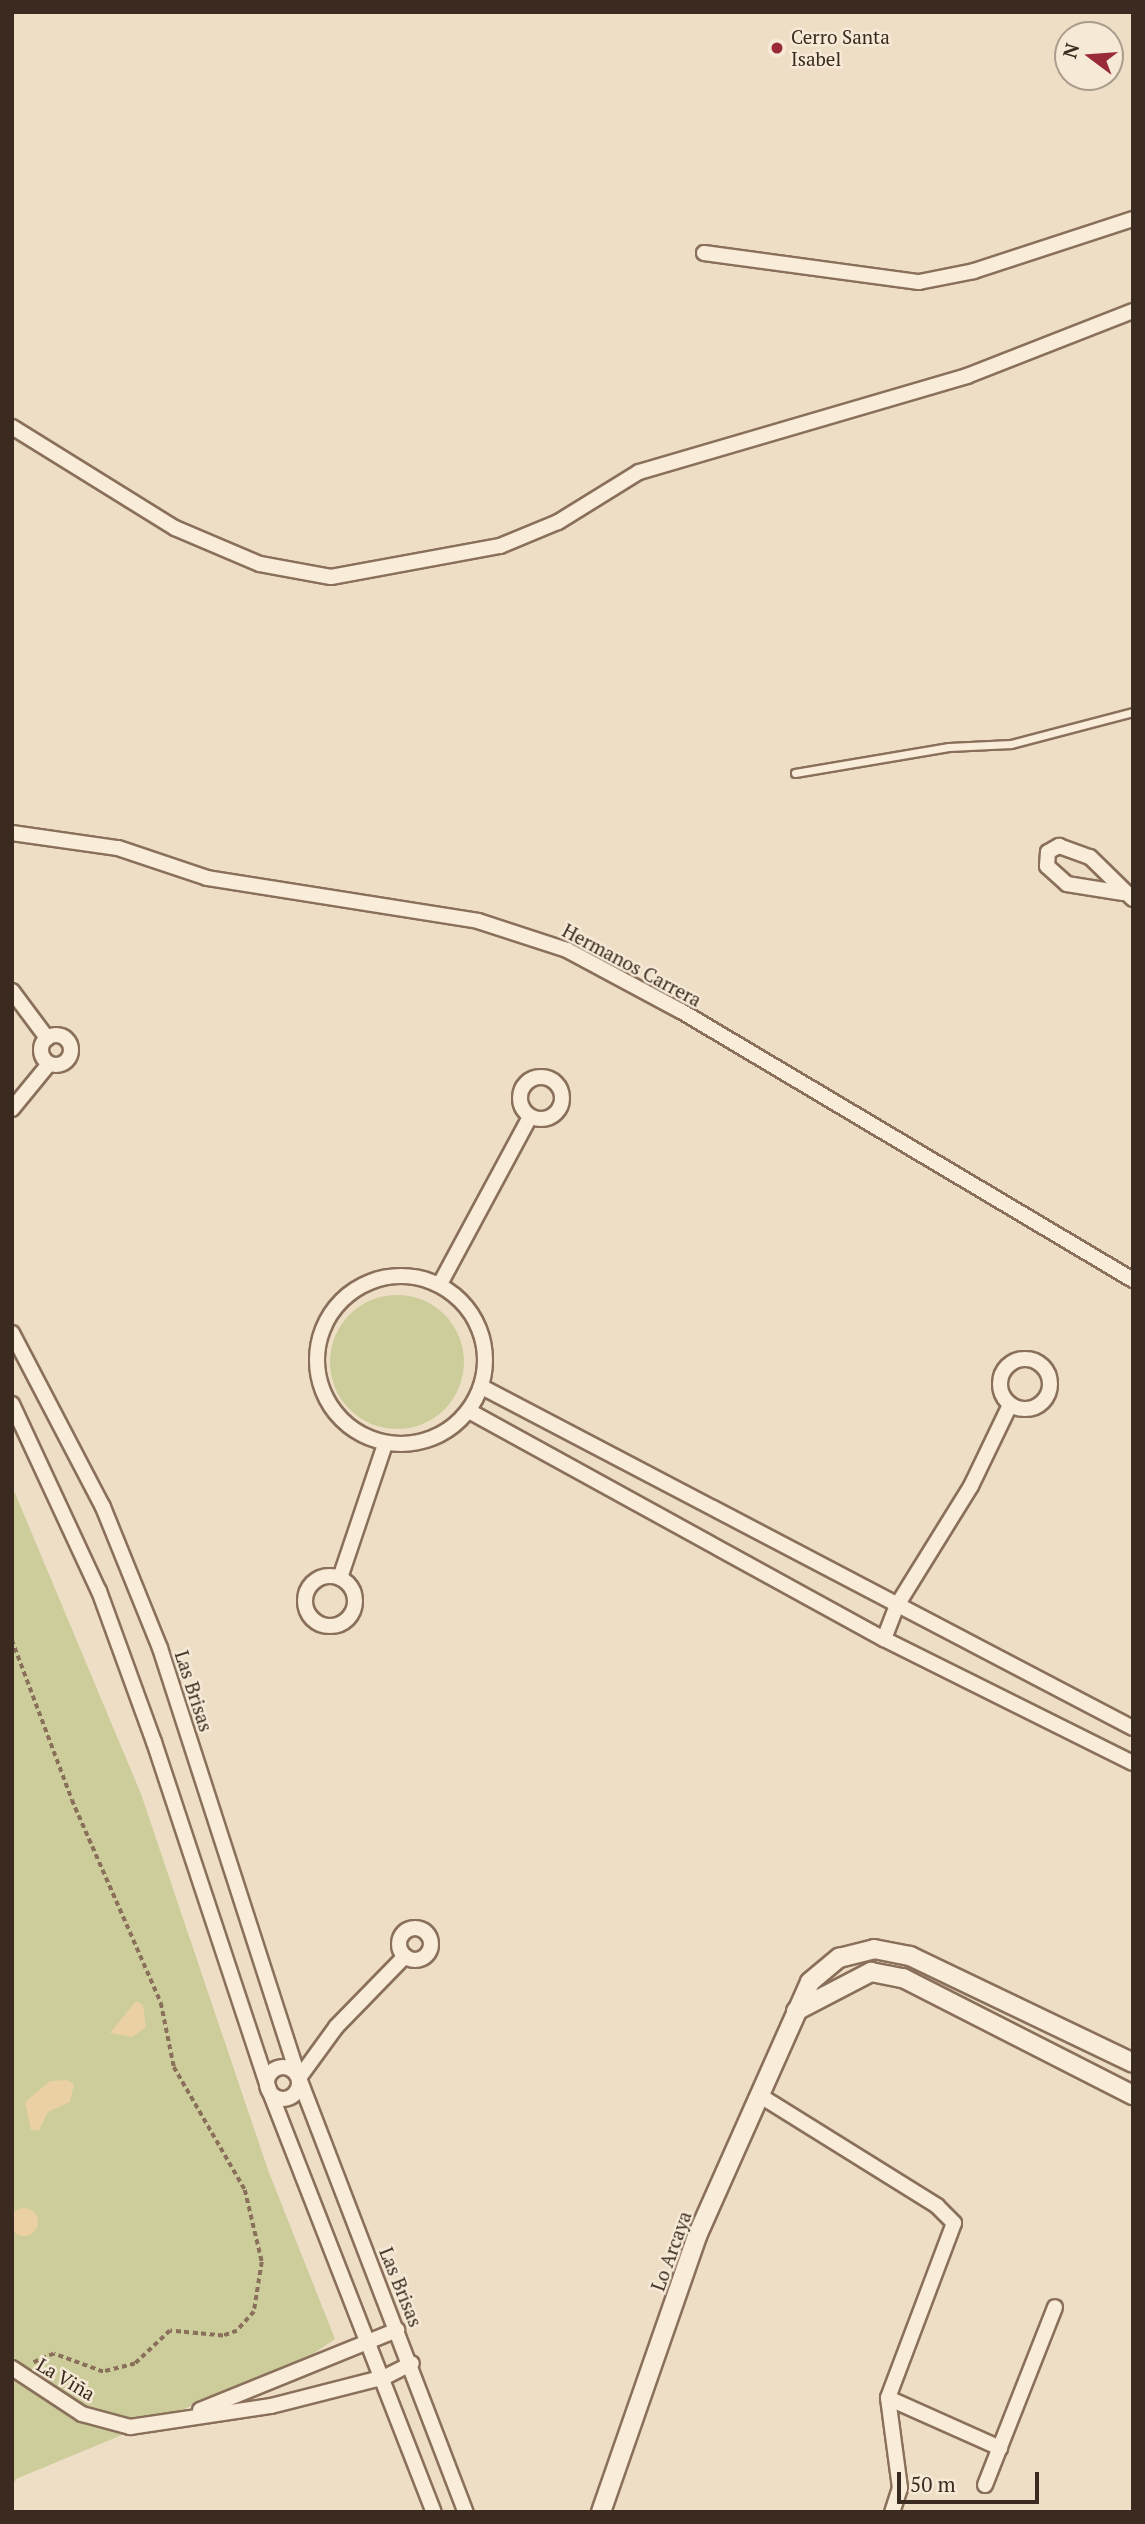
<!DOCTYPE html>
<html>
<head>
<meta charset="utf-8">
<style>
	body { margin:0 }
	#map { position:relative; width:1145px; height:2524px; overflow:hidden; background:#eedec6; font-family:"PT Serif",serif }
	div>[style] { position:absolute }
	.green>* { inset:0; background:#cccd9a }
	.round { border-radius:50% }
	.sand>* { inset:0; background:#ead0a3 }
	.path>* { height:3.5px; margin-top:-1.75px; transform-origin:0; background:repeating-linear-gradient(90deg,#8a705b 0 5px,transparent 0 8.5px) }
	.roads { filter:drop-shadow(2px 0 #8a705b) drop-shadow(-2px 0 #8a705b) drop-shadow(0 2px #8a705b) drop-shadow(0 -2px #8a705b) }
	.service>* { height:7px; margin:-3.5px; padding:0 3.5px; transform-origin:3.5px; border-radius:3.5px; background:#f9ecd9 }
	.minor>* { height:14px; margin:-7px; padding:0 7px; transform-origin:7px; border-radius:7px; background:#f9ecd9 }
	.minor>.ring { margin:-7px; padding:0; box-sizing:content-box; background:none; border:14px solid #f9ecd9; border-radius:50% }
	.tertiary>* { height:18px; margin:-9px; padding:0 9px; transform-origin:9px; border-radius:9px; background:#f9ecd9 }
	.dots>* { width:19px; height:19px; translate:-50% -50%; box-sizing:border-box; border:4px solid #f6e9d6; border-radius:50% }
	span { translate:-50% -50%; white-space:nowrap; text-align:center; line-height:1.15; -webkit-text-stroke:5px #f6e9d6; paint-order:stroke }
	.poi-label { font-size:19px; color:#3a2a1f }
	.left { translate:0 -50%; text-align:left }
	.street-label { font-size:19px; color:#3a2a1f }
	.frame { position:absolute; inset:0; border:14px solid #3a2a1f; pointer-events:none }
	.north { position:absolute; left:1054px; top:21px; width:70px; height:70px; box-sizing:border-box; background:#f6e9d6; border:2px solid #ab9d8d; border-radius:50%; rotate:286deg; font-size:19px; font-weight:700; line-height:28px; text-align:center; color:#3a2a1f }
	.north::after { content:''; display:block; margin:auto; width:24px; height:32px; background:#992b37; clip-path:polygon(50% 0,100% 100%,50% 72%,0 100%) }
	.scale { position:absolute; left:897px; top:2472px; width:142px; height:32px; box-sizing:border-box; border:4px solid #3a2a1f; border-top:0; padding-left:9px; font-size:21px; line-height:24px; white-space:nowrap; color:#3a2a1f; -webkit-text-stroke:5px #f6e9d6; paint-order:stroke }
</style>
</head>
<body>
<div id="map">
	<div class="green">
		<i class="round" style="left:330px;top:1295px;width:134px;height:134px"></i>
		<i style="clip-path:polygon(12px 1486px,141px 1794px,268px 2170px,335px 2339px,307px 2358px,16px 2479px,12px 2488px)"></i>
	</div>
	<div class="sand">
		<i style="clip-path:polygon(136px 2001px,143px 2005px,146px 2027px,132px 2037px,110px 2033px)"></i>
		<i style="clip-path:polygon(67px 2080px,74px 2084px,70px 2102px,48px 2112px,39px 2130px,31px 2130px,25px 2102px,50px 2081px)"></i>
		<i class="round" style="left:10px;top:2208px;width:28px;height:28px"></i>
	</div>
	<div class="path">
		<i style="left:12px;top:1640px;width:171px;rotate:69.4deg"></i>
		<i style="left:72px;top:1800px;width:222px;rotate:66.3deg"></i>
		<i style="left:161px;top:2003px;width:65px;rotate:78.5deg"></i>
		<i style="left:174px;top:2067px;width:142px;rotate:60deg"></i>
		<i style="left:245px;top:2190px;width:74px;rotate:76.7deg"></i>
		<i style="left:262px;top:2262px;width:51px;rotate:99.1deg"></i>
		<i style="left:254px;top:2312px;width:25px;rotate:132deg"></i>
		<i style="left:237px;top:2331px;width:15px;rotate:160deg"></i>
		<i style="left:223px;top:2336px;width:53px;rotate:-174.6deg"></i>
		<i style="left:170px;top:2331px;width:48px;rotate:136.7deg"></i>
		<i style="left:135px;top:2364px;width:33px;rotate:166deg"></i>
		<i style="left:103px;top:2372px;width:52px;rotate:-159.8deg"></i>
		<i style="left:54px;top:2354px;width:25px;rotate:157deg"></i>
	</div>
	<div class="roads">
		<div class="service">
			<i style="left:795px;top:773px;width:156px;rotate:-9.6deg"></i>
			<i style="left:949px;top:747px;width:62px;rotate:-2.8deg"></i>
			<i style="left:1011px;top:744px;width:126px;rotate:-14.7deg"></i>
		</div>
		<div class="minor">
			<i style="left:704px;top:253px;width:217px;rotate:7.7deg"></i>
			<i style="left:919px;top:282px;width:56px;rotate:-11.3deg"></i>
			<i style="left:974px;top:271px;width:167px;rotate:-18.1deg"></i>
			<i style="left:12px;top:427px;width:192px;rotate:31.8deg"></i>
			<i style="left:175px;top:528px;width:92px;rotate:23deg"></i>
			<i style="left:260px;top:564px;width:72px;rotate:10.4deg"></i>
			<i style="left:331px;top:577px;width:172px;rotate:-10.4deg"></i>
			<i style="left:500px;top:546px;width:63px;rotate:-22.5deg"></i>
			<i style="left:558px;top:522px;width:95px;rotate:-31.7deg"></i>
			<i style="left:639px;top:472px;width:342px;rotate:-16.3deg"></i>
			<i style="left:967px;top:376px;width:178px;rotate:-21.4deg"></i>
			<i style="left:12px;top:833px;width:107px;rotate:8.1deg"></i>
			<i style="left:118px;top:848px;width:94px;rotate:18.6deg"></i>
			<i style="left:207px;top:878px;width:274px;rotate:9deg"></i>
			<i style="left:478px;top:921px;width:94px;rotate:18deg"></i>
			<i style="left:567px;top:950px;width:129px;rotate:28.2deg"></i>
			<i style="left:681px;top:1011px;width:526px;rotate:30.76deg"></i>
			<i style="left:1123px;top:893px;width:57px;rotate:-170.9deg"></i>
			<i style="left:1067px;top:884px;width:27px;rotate:-138deg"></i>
			<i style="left:1047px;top:866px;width:14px;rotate:-86deg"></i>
			<i style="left:1048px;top:852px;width:13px;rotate:-29deg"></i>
			<i style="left:1059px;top:846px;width:33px;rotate:20deg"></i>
			<i style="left:1090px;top:857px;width:60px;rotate:44.3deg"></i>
			<i style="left:12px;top:991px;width:59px;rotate:53.3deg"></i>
			<i class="ring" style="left:41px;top:1035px;width:16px;height:16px"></i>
			<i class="ring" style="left:520px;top:1077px;width:28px;height:28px"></i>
			<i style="left:12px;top:1109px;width:58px;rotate:-50.6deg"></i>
			<i class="ring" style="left:317px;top:1276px;width:154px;height:154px"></i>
			<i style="left:440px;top:1284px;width:190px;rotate:-61.7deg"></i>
			<i style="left:12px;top:1333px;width:196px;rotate:62.4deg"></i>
			<i style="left:103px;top:1507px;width:152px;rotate:68deg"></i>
			<i style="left:160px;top:1648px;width:452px;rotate:72.1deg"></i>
			<i style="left:299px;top:2078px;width:465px;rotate:69deg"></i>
			<i class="ring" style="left:1000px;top:1359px;width:36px;height:36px"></i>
			<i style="left:482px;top:1387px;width:735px;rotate:27.65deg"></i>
			<i style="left:12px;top:1404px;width:206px;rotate:65.1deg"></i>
			<i style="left:99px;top:1591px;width:161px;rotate:70deg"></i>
			<i style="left:154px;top:1742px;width:363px;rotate:71.7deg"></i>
			<i style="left:268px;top:2087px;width:456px;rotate:68.7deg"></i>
			<i style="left:469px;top:1411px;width:474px;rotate:28.8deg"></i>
			<i style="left:884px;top:1639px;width:278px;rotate:26.5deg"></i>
			<i class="ring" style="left:305px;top:1576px;width:36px;height:36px"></i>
			<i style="left:340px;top:1578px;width:141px;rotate:-71.4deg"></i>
			<i style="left:884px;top:1639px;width:34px;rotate:-69deg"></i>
			<i style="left:896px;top:1607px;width:142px;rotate:-58.2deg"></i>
			<i style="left:971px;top:1486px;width:90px;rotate:-64.3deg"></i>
			<i class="ring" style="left:399px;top:1928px;width:18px;height:18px"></i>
			<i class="ring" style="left:267px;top:2067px;width:18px;height:18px"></i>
			<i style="left:299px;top:2078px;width:63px;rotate:-54deg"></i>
			<i style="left:336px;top:2027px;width:99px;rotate:-45.8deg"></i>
			<i style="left:759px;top:2095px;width:210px;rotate:31.9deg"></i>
			<i style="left:937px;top:2206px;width:24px;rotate:45deg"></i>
			<i style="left:954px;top:2223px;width:187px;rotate:110.7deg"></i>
			<i style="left:888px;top:2398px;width:91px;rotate:82.4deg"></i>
			<i style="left:900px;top:2488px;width:25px;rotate:108deg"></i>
			<i style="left:12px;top:2368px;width:84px;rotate:33.3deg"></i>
			<i style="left:82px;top:2414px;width:50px;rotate:15.2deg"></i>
			<i style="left:130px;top:2427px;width:143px;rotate:-8.5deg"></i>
			<i style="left:271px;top:2406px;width:118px;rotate:-14.3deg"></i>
			<i style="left:385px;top:2377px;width:30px;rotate:-27deg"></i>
			<i style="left:888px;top:2398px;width:123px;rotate:24.1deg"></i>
			<i style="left:200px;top:2410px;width:213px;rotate:-22.1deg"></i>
			<i style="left:985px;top:2485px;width:191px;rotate:-68.5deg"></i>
		</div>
		<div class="tertiary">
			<i style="left:796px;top:2011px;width:85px;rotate:-27.5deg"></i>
			<i style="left:871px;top:1972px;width:33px;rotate:11deg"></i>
			<i style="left:903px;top:1978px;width:258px;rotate:27deg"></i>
			<i style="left:601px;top:2512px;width:292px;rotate:-70.8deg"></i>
			<i style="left:697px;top:2236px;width:278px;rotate:-66deg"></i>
			<i style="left:810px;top:1982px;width:38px;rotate:-40deg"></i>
			<i style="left:839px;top:1958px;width:36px;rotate:-14deg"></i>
			<i style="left:874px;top:1949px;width:37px;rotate:11deg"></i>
			<i style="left:910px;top:1956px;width:247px;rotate:25.6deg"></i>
		</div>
	</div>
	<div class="dots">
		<i style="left:777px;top:48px;background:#992b37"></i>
	</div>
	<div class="poi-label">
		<span class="left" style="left:791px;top:48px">Cerro Santa<br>Isabel</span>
	</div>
	<div class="street-label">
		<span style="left:632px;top:965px;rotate:28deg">Hermanos Carrera</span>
		<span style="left:194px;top:1691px;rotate:72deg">Las Brisas</span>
		<span style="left:671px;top:2251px;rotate:-70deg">Lo Arcaya</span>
		<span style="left:401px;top:2287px;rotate:68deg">Las Brisas</span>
		<span style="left:66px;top:2379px;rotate:31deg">La Viña</span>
	</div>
	<div class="frame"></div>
	<div class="north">N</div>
	<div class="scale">50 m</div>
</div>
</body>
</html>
